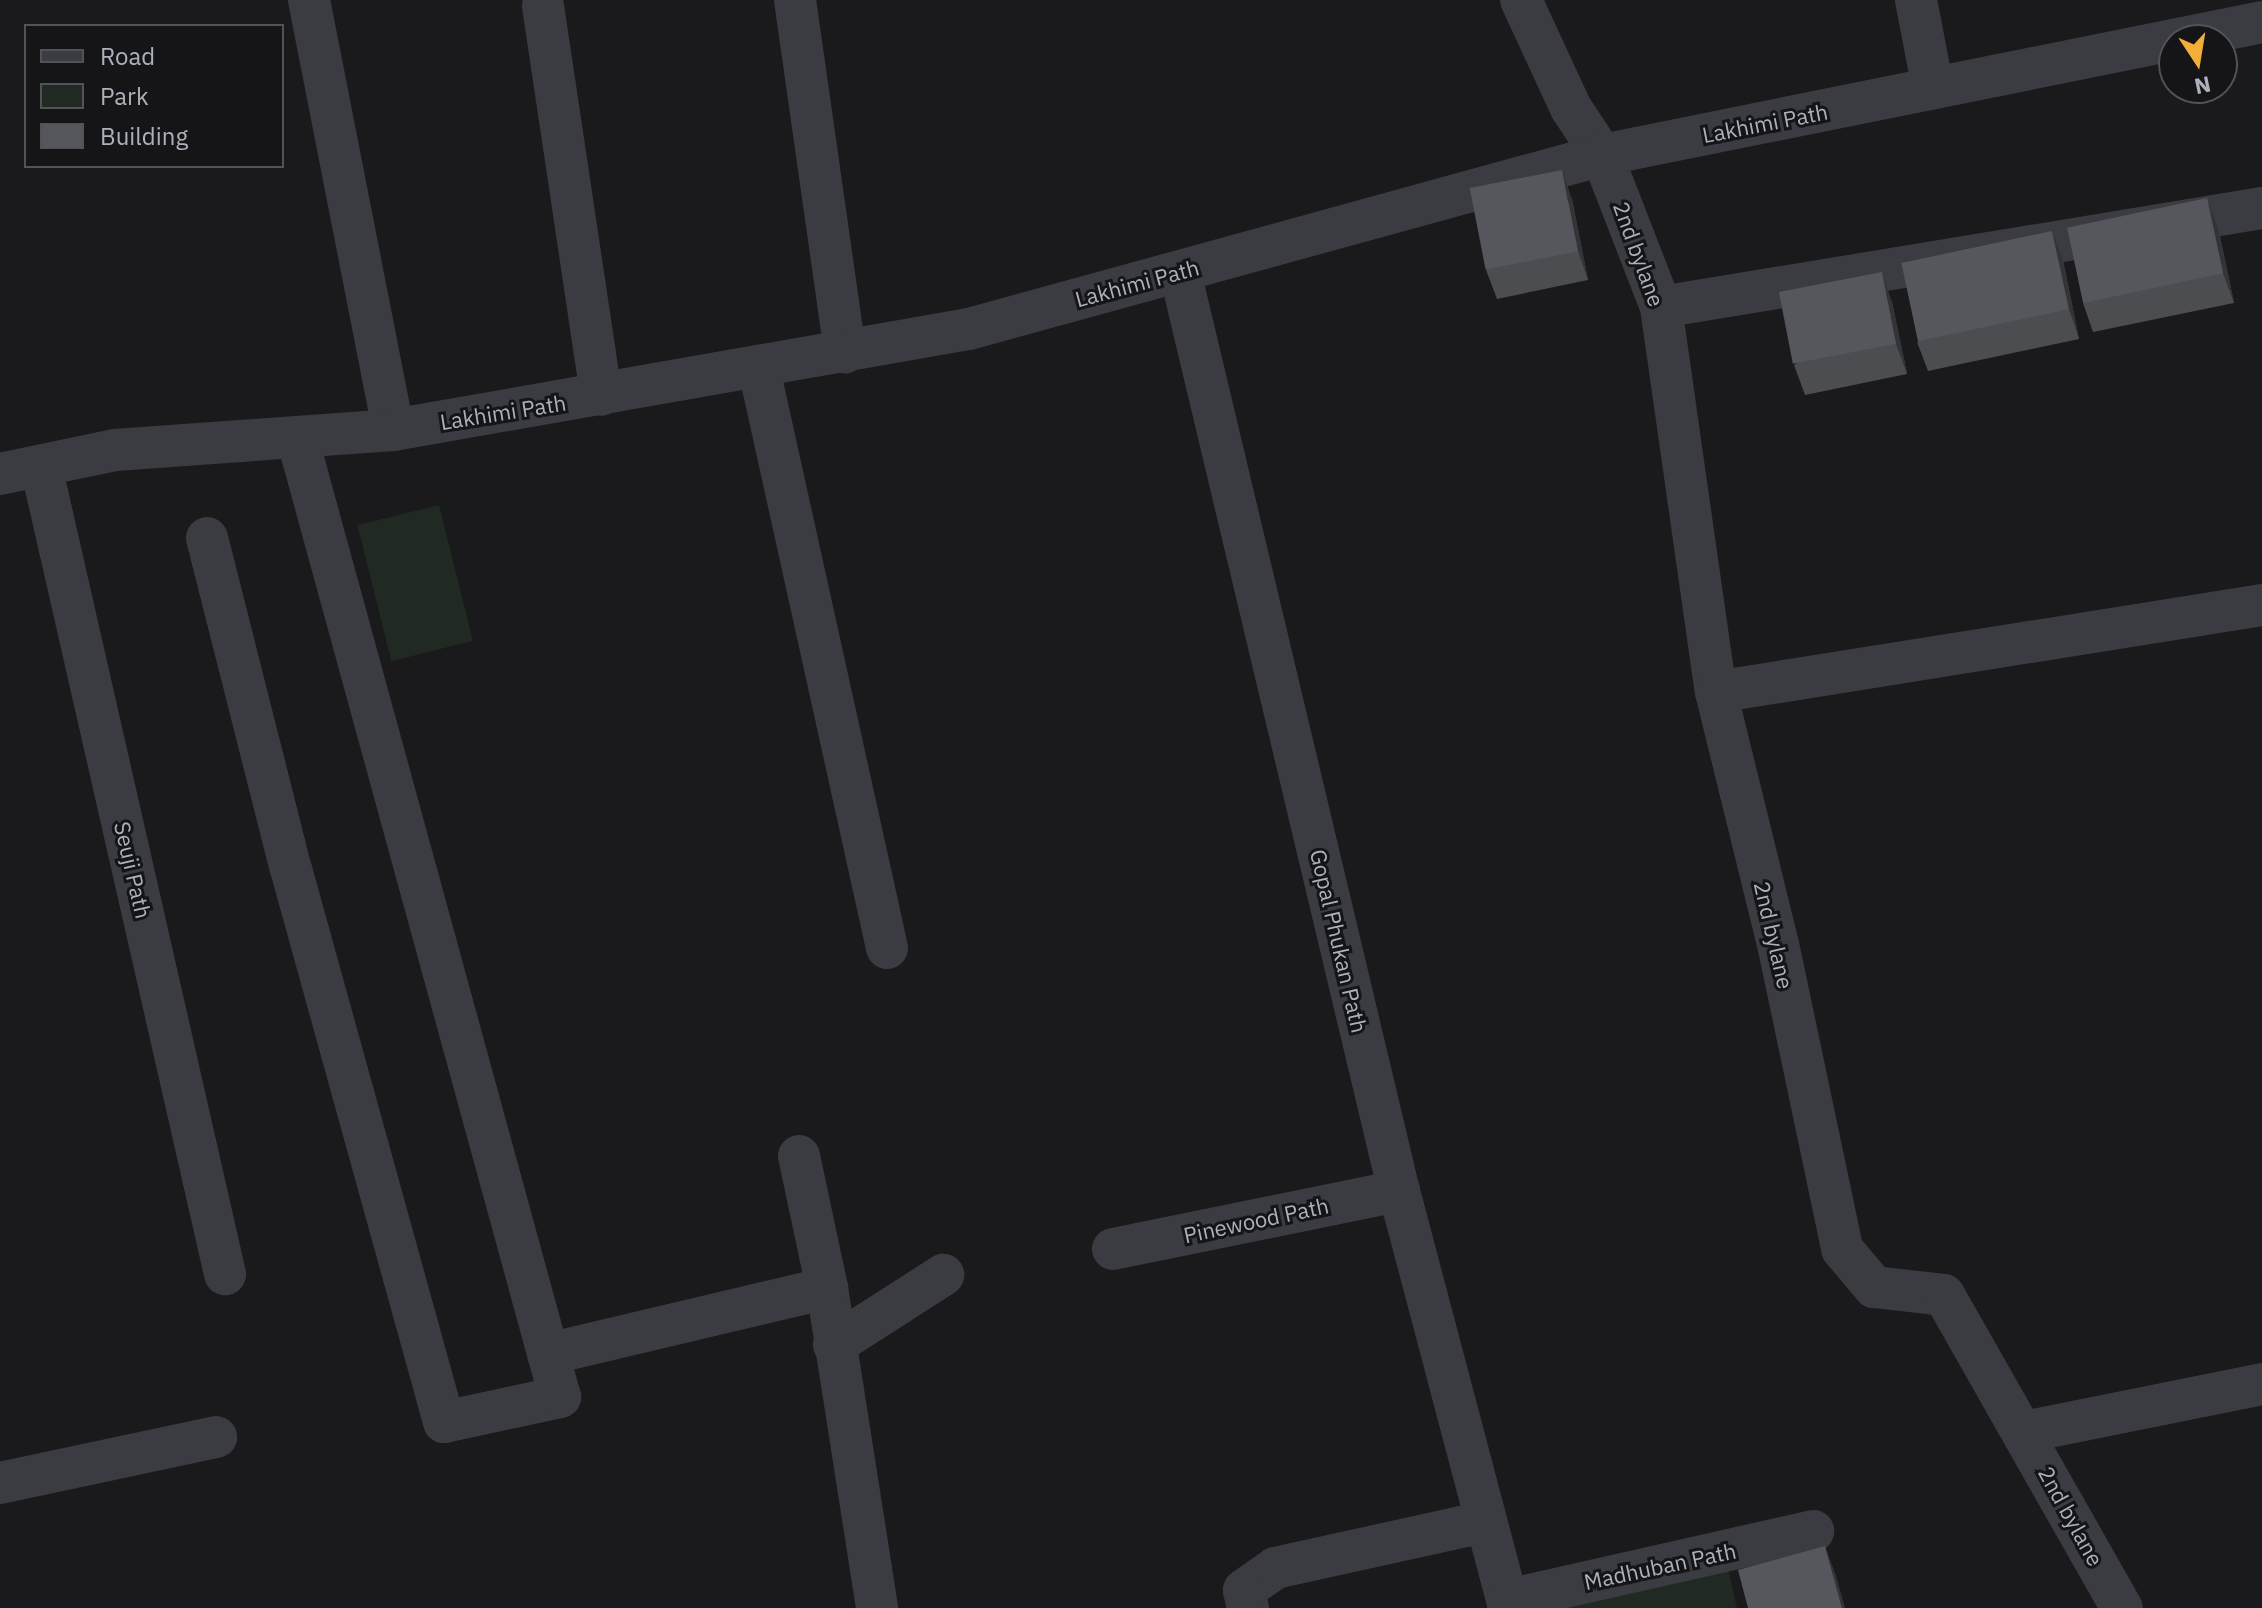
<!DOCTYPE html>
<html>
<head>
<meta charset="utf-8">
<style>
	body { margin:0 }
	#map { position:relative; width:2262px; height:1608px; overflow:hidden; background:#1a1a1c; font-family:"IBM Plex Sans",sans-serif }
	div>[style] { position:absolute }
	.green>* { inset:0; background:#212a22; transform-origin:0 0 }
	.minor>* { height:42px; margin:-21px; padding:0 21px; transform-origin:21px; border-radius:21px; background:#3b3c41 }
	.wall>* { inset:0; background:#4b4d51 }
	.shaded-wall>* { inset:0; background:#333437 }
	.building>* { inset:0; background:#56575c; transform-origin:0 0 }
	span { translate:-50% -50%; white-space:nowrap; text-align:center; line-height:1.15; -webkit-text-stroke:6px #151517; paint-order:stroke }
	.street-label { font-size:22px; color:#acb1bb }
	.legend { position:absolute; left:24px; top:24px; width:260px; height:144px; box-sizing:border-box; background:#151517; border:2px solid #515359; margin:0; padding:10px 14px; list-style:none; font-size:24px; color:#acb1bb }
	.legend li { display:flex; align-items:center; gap:16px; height:40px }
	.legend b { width:40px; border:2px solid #515359 }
	.north { position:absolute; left:2158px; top:24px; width:80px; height:80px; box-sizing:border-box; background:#151517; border:2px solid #515359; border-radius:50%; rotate:168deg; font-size:22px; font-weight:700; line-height:32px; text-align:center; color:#acb1bb }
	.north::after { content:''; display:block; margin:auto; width:28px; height:36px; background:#f3ae3a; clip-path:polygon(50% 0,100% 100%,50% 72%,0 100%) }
</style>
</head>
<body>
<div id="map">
	<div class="green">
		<i style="left:439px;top:505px;width:140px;height:84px;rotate:76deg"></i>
		<i style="clip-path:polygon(1726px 1560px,1737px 1608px,1523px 1608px)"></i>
	</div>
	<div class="minor">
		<i style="left:309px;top:0;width:438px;rotate:78.9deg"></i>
		<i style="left:795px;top:0;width:356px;rotate:81.9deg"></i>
		<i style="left:1521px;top:0;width:119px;rotate:65.2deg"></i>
		<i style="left:1571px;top:108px;width:56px;rotate:56.6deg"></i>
		<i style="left:1602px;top:155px;width:163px;rotate:68.8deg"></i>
		<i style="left:1661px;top:307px;width:389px;rotate:81.9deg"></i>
		<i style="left:1716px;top:692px;width:260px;rotate:76.2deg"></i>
		<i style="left:1778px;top:944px;width:312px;rotate:78.1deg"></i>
		<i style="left:1842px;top:1249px;width:50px;rotate:49.9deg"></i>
		<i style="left:1874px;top:1287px;width:70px;rotate:6.5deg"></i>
		<i style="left:1944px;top:1295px;width:360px;rotate:60.4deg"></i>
		<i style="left:1916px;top:0;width:90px;rotate:79.1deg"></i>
		<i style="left:543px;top:6px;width:393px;rotate:81.5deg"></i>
		<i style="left:1180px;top:272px;width:945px;rotate:76.6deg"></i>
		<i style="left:1399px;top:1191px;width:431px;rotate:75.2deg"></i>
		<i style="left:1661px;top:307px;width:609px;rotate:-9.35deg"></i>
		<i style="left:759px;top:369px;width:593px;rotate:77.53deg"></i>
		<i style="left:41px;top:466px;width:829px;rotate:77.17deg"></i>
		<i style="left:0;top:474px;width:117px;rotate:-11.8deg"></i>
		<i style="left:115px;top:450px;width:279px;rotate:-4.1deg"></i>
		<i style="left:393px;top:430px;width:585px;rotate:-9.95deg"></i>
		<i style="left:969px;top:329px;width:656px;rotate:-15.37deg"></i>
		<i style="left:1602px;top:155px;width:673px;rotate:-11.39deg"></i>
		<i style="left:207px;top:538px;width:341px;rotate:75.8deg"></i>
		<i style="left:291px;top:869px;width:574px;rotate:74.53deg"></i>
		<i style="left:444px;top:1422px;width:119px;rotate:-12.2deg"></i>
		<i style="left:560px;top:1397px;width:995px;rotate:-105.32deg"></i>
		<i style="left:1716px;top:692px;width:553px;rotate:-9.05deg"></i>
		<i style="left:799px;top:1156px;width:135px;rotate:78deg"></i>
		<i style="left:827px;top:1288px;width:324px;rotate:81.1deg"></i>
		<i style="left:1113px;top:1249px;width:292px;rotate:-11.5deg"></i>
		<i style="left:834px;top:1345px;width:130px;rotate:-32.7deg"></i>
		<i style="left:548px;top:1354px;width:287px;rotate:-13.3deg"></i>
		<i style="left:2024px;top:1432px;width:243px;rotate:-11.4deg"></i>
		<i style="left:0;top:1483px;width:221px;rotate:-12deg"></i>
		<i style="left:1507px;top:1600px;width:314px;rotate:-12.7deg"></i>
		<i style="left:1248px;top:1608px;width:18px;rotate:-103deg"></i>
		<i style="left:1244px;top:1590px;width:38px;rotate:-35deg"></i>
		<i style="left:1275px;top:1568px;width:215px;rotate:-12.4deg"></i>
	</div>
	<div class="wall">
		<i style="clip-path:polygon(2207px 198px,2218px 227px,2234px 303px,2093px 332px,2083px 303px)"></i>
		<i style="clip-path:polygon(1572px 199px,1588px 280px,1497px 299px,1486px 270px)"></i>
		<i style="clip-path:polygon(2063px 260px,2079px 339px,1928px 371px,1917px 342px)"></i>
		<i style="clip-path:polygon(1892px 302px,1907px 374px,1805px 395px,1794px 365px)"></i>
	</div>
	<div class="shaded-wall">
		<i style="clip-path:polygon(1562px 170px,1572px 199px,1588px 280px,1578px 251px)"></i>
		<i style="clip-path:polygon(2207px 198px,2218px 227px,2234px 303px,2223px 273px)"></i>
		<i style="clip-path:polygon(2052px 231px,2063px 260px,2079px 339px,2069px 309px)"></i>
		<i style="clip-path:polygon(1882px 272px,1892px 302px,1907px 374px,1896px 344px)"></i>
		<i style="clip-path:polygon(1825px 1546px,1836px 1576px,1845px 1608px,1842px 1608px)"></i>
	</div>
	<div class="building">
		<i style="left:1562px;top:170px;width:83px;height:94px;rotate:79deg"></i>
		<i style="left:2207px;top:198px;width:77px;height:143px;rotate:78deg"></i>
		<i style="left:2052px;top:231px;width:80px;height:154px;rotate:78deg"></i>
		<i style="left:1882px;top:272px;width:73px;height:105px;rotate:79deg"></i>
		<i style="clip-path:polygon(1825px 1546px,1842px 1608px,1748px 1608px,1738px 1570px)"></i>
	</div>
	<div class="street-label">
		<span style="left:1765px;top:123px;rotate:-11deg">Lakhimi Path</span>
		<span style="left:1639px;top:254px;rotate:70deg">2nd bylane</span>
		<span style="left:1137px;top:283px;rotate:-15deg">Lakhimi Path</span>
		<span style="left:503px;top:412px;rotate:-9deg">Lakhimi Path</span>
		<span style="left:133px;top:870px;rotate:77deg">Seuji Path</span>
		<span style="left:1774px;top:935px;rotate:77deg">2nd bylane</span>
		<span style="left:1339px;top:941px;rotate:77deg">Gopal Phukan Path</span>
		<span style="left:1256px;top:1220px;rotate:-12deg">Pinewood Path</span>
		<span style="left:2071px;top:1516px;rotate:61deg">2nd bylane</span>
		<span style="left:1660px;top:1566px;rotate:-12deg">Madhuban Path</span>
	</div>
	<ul class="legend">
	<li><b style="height:10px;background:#3b3c41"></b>Road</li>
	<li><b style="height:22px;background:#212a22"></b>Park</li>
	<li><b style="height:22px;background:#56575c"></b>Building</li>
	</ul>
	<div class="north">N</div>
</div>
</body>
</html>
